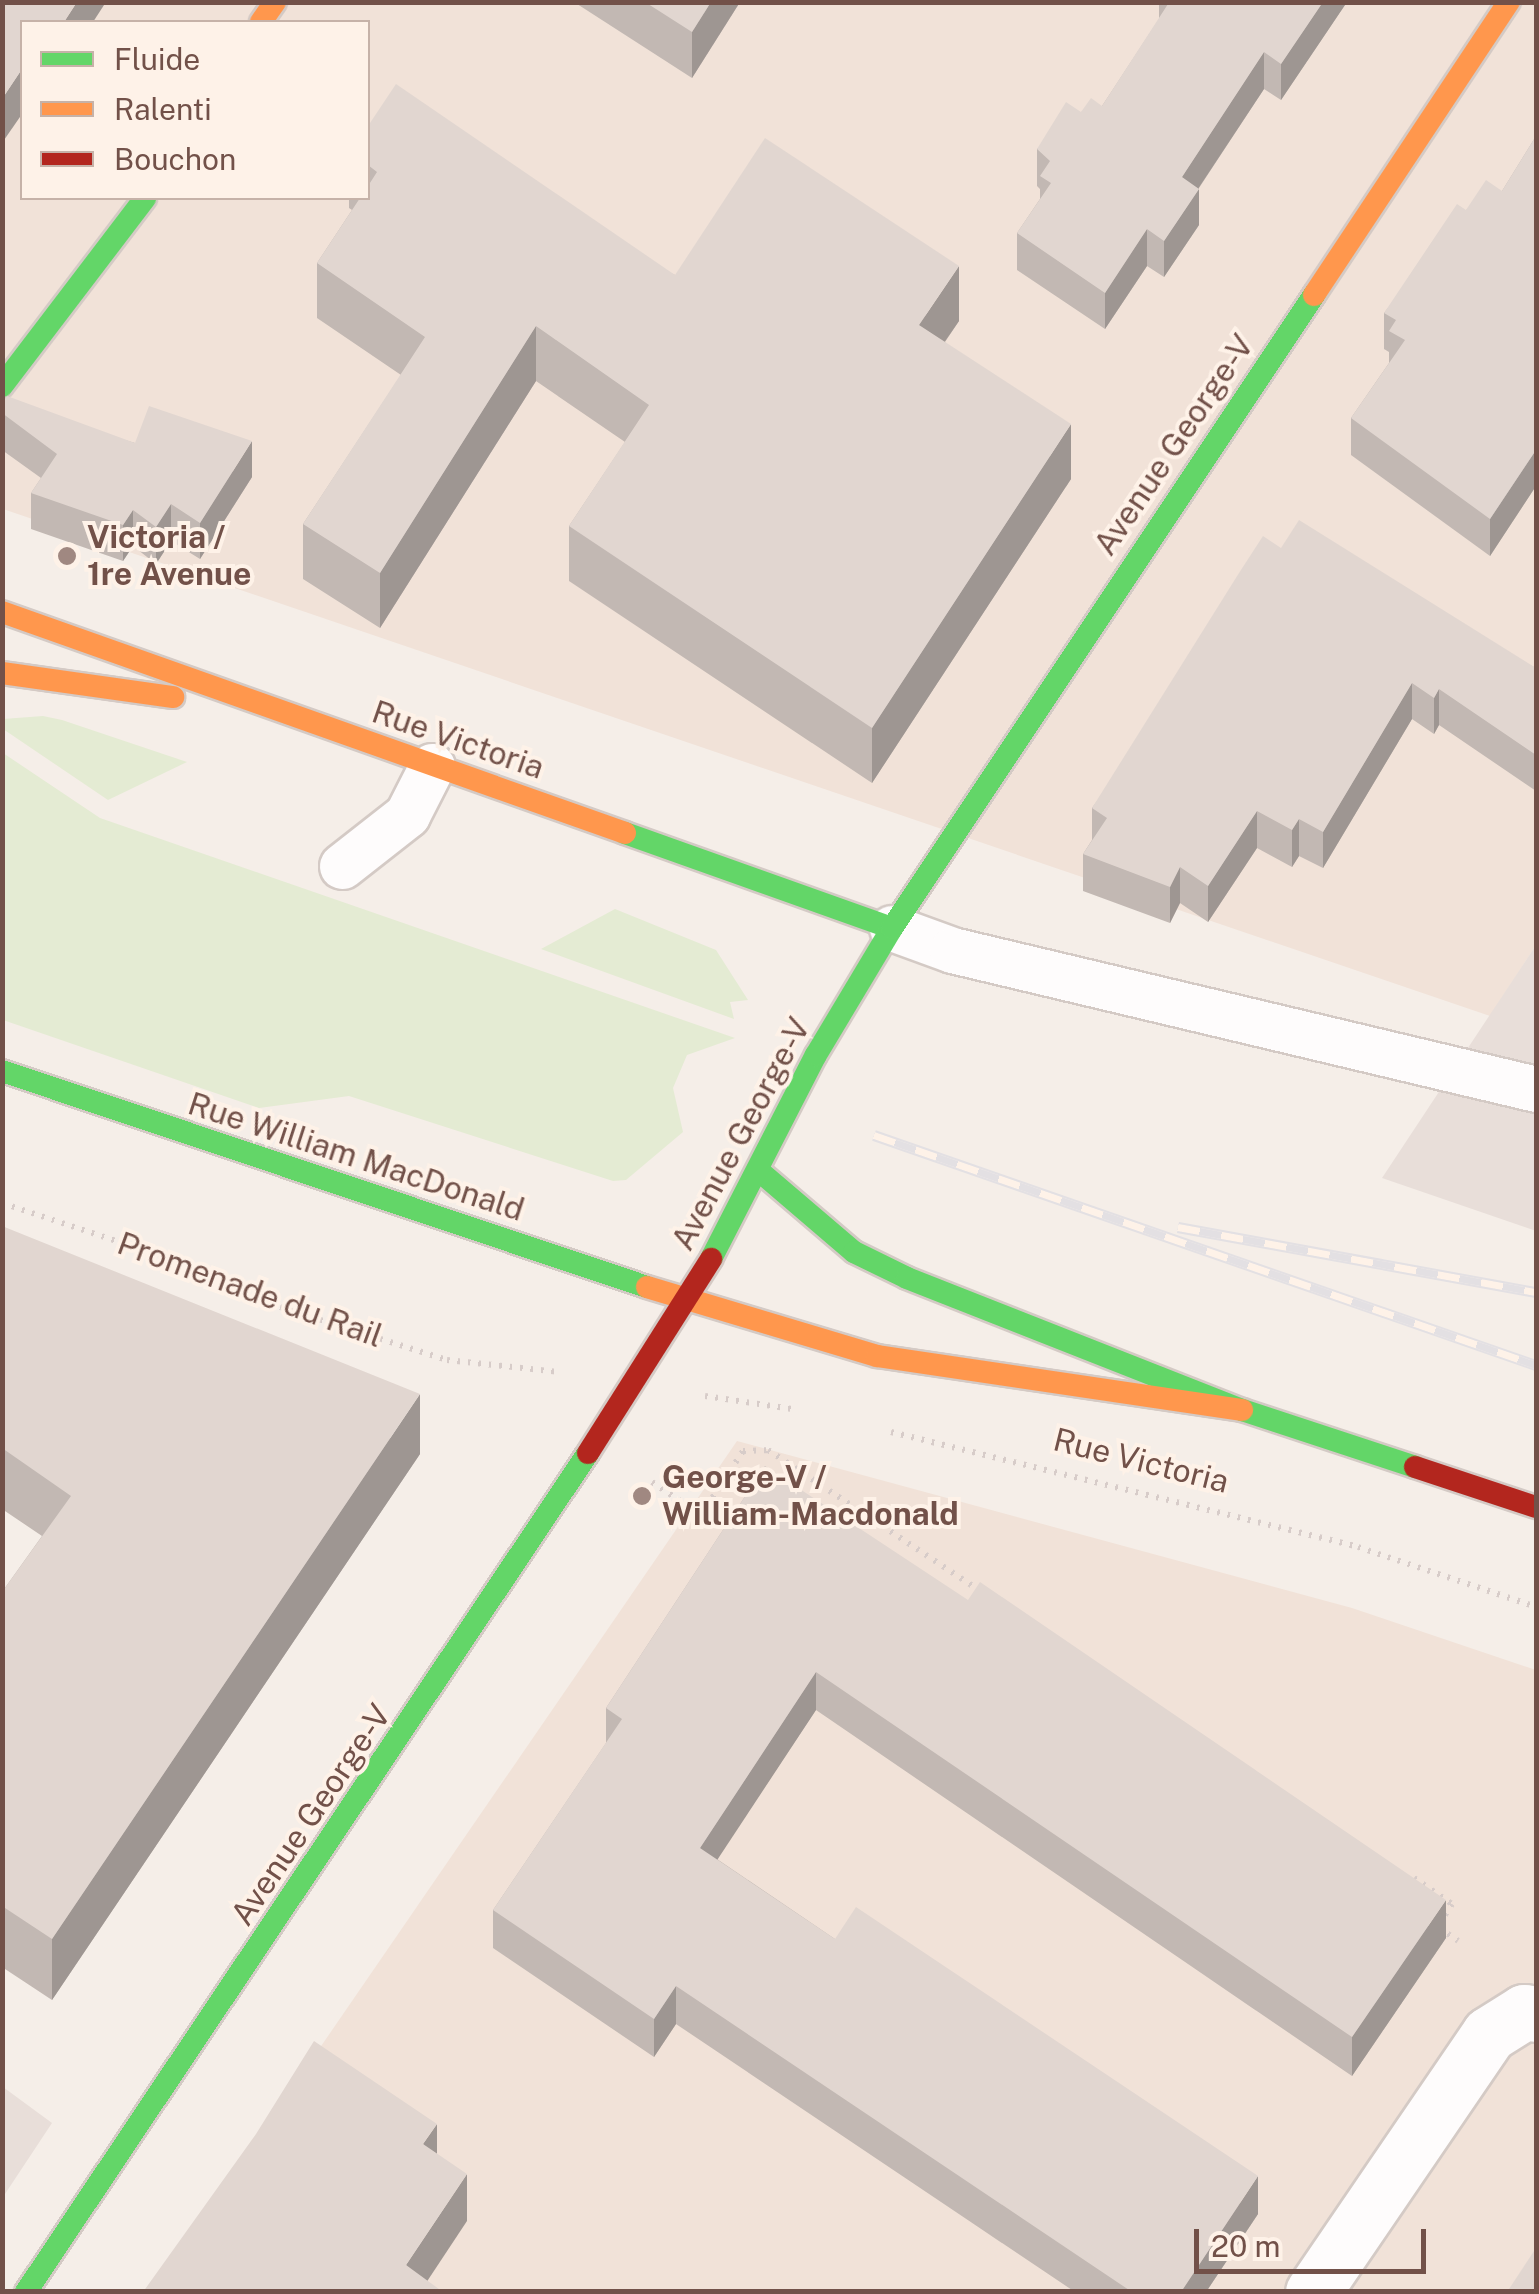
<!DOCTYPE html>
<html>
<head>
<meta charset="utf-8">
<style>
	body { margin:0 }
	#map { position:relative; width:1539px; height:2294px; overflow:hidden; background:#f5eee8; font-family:"Public Sans",sans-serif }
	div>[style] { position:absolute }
	.residential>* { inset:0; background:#f1e2d8 }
	.industrial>* { inset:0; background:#e8ded9 }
	.green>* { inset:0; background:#e4ebd3 }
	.path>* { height:6px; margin-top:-3px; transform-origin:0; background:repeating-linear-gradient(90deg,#d7ccc9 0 2.5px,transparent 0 10.5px) }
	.roads { filter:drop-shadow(2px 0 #d4cac5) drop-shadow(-2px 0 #d4cac5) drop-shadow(0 2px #d4cac5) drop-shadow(0 -2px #d4cac5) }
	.lane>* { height:45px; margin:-22.5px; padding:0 22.5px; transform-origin:22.5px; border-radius:22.5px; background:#fefcfc }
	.street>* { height:55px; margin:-27.5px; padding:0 27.5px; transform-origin:27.5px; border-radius:27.5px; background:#fefcfc }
	.fast>* { height:22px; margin:-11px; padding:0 11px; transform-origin:11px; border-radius:11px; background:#63d668 }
	.slow>* { height:22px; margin:-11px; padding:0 11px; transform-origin:11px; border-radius:11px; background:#ff974d }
	.jam>* { height:22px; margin:-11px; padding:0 11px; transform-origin:11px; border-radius:11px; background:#b3261e }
	.rail>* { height:11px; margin-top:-5.5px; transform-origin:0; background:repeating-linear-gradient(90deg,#fef2e8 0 22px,#e3e0e3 0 44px); box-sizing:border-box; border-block:2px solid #e3e0e3 }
	.wall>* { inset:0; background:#c2b8b3 }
	.shaded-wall>* { inset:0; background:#9e9692 }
	.building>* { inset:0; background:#e1d6d0 }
	.dots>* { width:28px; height:28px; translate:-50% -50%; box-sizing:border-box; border:5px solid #fef2e8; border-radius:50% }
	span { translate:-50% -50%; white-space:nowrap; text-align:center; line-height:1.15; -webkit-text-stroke:8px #fef2e8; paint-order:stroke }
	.street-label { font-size:32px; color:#725149 }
	.poi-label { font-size:32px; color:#725149; font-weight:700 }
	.left { translate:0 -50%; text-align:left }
	.frame { position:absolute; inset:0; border:5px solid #725149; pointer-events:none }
	.legend { position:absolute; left:20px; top:20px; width:350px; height:180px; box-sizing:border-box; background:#fef2e8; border:2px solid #c6b2a8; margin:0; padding:12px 18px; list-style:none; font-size:30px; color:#725149 }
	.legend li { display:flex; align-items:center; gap:20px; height:50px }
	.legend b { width:50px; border:2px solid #c6b2a8 }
	.scale { position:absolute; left:1194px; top:2229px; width:232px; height:45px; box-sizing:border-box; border:5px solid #725149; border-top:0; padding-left:12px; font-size:30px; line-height:35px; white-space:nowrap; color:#725149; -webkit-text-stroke:8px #fef2e8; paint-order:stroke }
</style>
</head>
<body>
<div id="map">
	<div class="residential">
		<i style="clip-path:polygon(evenodd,3px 3px,1536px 3px,1536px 945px,1490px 1016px,3px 509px,3px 3px,22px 22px,368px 22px,368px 198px,22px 198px,22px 22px)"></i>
		<i style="clip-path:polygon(737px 1441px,1352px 1608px,1536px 1670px,1536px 2291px,152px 2292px)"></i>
	</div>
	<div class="industrial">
		<i style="clip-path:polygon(1536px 945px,1536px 1231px,1382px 1178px)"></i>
		<i style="clip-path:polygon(3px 2087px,52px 2123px,3px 2197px)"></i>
	</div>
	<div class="green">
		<i style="clip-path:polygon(43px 716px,62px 720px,187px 762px,108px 800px,3px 729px,3px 719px)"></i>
		<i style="clip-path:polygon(3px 753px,100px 818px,735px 1038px,687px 1055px,673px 1088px,683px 1132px,626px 1180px,613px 1181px,349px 1096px,259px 1108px,3px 1020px)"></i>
		<i style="clip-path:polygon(615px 909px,716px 950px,748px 1000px,730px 1002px,734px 1019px,541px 949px)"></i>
	</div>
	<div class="path">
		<i style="left:2px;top:1203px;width:155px;rotate:18.4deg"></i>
		<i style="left:149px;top:1252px;width:142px;rotate:22.8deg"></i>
		<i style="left:280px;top:1307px;width:175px;rotate:17.6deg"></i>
		<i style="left:447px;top:1360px;width:114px;rotate:6.1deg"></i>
		<i style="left:705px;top:1396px;width:88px;rotate:8.5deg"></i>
		<i style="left:891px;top:1432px;width:481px;rotate:13.8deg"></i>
		<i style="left:1358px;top:1547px;width:188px;rotate:18.6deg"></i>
		<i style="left:652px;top:1482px;width:59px;rotate:34deg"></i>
		<i style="left:701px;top:1515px;width:77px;rotate:-56.7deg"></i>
		<i style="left:743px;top:1451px;width:25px;rotate:-2deg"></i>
		<i style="left:768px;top:1450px;width:257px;rotate:33.6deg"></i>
		<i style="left:1414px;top:1878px;width:46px;rotate:34.4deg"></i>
		<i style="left:1452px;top:1904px;width:17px;rotate:123deg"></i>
		<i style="left:1439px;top:1928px;width:23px;rotate:34deg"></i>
	</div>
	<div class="roads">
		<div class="lane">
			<i style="left:342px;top:866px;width:83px;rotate:-38.1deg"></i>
			<i style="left:407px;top:815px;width:55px;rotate:-63deg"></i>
			<i style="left:892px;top:928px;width:64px;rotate:20.1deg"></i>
			<i style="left:952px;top:950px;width:600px;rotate:13.39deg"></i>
		</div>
		<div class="street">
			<i style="left:1313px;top:2292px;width:312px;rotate:-55.7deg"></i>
			<i style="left:1489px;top:2034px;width:41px;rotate:-32.2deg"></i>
			<i style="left:1524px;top:2012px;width:12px;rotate:9deg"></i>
		</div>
		<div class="fast">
			<i style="left:2px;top:386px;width:236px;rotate:-52.7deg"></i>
			<i style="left:625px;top:833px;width:283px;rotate:19.6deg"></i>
			<i style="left:2px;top:1071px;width:680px;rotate:18.51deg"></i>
			<i style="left:758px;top:1170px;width:126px;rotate:40.5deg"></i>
			<i style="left:854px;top:1252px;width:59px;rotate:26.1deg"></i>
			<i style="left:907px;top:1278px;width:360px;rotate:21.5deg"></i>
			<i style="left:1242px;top:1410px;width:182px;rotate:18.2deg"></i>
			<i style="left:711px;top:1259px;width:229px;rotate:-62.8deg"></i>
			<i style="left:816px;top:1055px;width:148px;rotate:-59.1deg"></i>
			<i style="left:892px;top:928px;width:761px;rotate:-56.31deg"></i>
			<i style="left:26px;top:2292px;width:1010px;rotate:-56.18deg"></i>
		</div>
		<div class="slow">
			<i style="left:261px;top:22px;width:24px;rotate:-55deg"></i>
			<i style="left:1314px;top:295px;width:352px;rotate:-56.4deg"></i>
			<i style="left:2px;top:612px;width:661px;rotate:19.53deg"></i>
			<i style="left:2px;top:673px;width:173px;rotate:8deg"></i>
			<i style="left:647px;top:1287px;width:240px;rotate:16.7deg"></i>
			<i style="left:877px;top:1356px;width:369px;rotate:8.4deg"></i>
		</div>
		<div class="jam">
			<i style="left:588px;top:1453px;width:230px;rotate:-57.6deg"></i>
			<i style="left:1415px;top:1467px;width:127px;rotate:18.3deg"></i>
		</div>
	</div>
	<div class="rail">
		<i style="left:874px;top:1135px;width:701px;rotate:19.16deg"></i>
		<i style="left:1178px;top:1227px;width:364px;rotate:10.3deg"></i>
	</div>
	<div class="wall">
		<i style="clip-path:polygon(574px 2px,740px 2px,692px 78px)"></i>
		<i style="clip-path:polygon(1159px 2px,1347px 2px,1281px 100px,1264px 89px,1199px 188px,1199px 225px,1164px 277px,1147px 266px,1105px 329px,1017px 270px,1017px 233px,1040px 199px,1040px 189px,1037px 186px,1037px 149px,1081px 112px,1102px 106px,1159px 19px)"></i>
		<i style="clip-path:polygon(368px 126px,675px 275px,959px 321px,945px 342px,1071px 479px,872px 783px,569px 581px,569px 526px,625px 442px,536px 381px,380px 628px,303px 579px,303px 524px,401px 375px,317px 318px,317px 263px,352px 210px,349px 208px,349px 198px,368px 198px)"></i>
		<i style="clip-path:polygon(1536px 136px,1536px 486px,1490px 556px,1351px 455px,1351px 418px,1389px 363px,1389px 352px,1384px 349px,1384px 313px,1466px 210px,1502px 191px)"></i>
		<i style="clip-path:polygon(2px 404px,135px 443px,252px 477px,200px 559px,171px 541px,156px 564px,133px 546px,123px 561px,31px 529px,31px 493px,41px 478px,2px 450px)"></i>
		<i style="clip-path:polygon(1281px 548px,1536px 668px,1536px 791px,1439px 725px,1434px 734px,1412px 719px,1323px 868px,1299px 856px,1292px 867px,1257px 848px,1208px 922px,1180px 903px,1170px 923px,1083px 891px,1083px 854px,1092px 840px,1092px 808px)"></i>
		<i style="clip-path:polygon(2px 1226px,420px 1454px,52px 2000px,2px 1967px,2px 1592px,42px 1536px,2px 1509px)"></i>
		<i style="clip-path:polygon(765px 1466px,1446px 1938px,1352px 2076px,816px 1710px,717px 1859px,835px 1939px,1258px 2214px,1206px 2292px,1075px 2292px,676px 2024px,654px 2057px,493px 1948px,493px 1910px,606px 1743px,606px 1708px)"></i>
	</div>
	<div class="shaded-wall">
		<i style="clip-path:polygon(77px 2px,106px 2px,93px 22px,64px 22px)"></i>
		<i style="clip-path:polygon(711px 2px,740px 2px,692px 78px,692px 32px)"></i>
		<i style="clip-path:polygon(1323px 2px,1347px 2px,1281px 100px,1281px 64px)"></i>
		<i style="clip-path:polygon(1264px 52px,1264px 89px,1182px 213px,1182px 177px)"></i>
		<i style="clip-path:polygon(22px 69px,22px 114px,2px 143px,2px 99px)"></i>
		<i style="clip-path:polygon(1199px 189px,1199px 225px,1164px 277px,1164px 241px)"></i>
		<i style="clip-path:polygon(1147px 229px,1147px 266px,1105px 329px,1105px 293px)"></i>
		<i style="clip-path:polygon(959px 266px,959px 321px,919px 379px,919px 325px)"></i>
		<i style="clip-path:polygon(536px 326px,536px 381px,380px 628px,380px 573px)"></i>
		<i style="clip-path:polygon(1071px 424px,1071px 479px,872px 783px,872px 728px)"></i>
		<i style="clip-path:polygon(252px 441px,252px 477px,200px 559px,200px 523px)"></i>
		<i style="clip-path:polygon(1536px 450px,1536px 486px,1490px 556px,1490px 519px)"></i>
		<i style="clip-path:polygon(171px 504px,171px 541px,156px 564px,156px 527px)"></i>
		<i style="clip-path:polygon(133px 510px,133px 546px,123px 561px,123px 525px)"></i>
		<i style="clip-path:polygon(1412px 683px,1412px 719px,1323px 868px,1323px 832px)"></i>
		<i style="clip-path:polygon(1439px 689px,1439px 725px,1434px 734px,1434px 698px)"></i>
		<i style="clip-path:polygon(1257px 811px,1257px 848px,1208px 922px,1208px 886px)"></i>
		<i style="clip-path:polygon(1299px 819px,1299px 856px,1292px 867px,1292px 830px)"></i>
		<i style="clip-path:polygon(1180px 867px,1180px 903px,1170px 923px,1170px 887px)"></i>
		<i style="clip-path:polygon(420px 1394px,420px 1454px,52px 2000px,52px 1939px)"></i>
		<i style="clip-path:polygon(816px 1672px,816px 1710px,700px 1886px,700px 1848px)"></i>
		<i style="clip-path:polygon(1446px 1900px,1446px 1938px,1352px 2076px,1352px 2037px)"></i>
		<i style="clip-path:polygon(676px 1986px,676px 2024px,654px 2057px,654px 2019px)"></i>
		<i style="clip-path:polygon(437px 2124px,437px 2171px,423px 2144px)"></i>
		<i style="clip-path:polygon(467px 2174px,467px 2221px,420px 2292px,406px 2265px)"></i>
		<i style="clip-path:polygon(1258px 2176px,1258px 2214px,1206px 2292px,1181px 2292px)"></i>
	</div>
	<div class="building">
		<i style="clip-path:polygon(2px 2px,77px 2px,64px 22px,22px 22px,22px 69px,2px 99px)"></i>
		<i style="clip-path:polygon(645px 2px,711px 2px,692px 32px)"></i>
		<i style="clip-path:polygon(1165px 2px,1323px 2px,1281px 64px,1264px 52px,1182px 177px,1199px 189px,1164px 241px,1147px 229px,1105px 293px,1017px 233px,1051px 183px,1040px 176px,1050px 161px,1037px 149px,1066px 102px,1081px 112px,1091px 98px,1102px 106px,1168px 4px)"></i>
		<i style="clip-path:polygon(396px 84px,675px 275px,765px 138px,959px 266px,919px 325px,1071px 424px,872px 728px,569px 526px,649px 405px,536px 326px,380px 573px,303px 524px,425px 337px,317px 263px,360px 198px,368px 198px,368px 186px,377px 172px,368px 165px,368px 126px)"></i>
		<i style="clip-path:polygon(1536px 136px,1536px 450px,1490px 519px,1351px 418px,1405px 340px,1389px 331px,1396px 320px,1384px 313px,1457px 204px,1466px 210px,1486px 180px,1502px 191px)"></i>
		<i style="clip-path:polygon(7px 396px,135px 443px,149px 406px,252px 441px,200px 523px,171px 504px,156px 527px,133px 510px,123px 525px,31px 493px,57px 454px,2px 413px,2px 404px)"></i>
		<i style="clip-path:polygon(1299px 520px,1536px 668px,1536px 755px,1439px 689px,1434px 698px,1412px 683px,1323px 832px,1299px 819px,1292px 830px,1257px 811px,1208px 886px,1180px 867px,1170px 887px,1083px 854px,1107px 818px,1092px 808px,1239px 573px,1263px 536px,1281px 548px)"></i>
		<i style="clip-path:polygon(2px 1226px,420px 1394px,52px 1939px,2px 1906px,2px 1592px,71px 1496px,2px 1448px)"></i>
		<i style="clip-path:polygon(765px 1466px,968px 1600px,980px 1582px,1446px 1900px,1352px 2037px,816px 1672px,700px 1848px,835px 1939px,856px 1907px,1258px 2176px,1181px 2292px,1132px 2292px,676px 1986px,654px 2019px,493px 1910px,622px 1719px,606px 1708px)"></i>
		<i style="clip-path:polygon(314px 2041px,437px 2124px,423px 2144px,467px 2174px,406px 2265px,443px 2292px,143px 2292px,256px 2134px)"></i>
		<i style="clip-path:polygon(1536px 2248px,1536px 2292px,1507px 2292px)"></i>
	</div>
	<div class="dots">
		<i style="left:67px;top:556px;background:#a08881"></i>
		<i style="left:642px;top:1496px;background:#a08881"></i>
	</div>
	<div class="street-label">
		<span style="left:1174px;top:445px;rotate:-56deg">Avenue George-V</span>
		<span style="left:458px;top:740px;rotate:19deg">Rue Victoria</span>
		<span style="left:741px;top:1134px;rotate:-62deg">Avenue George-V</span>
		<span style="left:356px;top:1157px;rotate:18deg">Rue William MacDonald</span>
		<span style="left:250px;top:1290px;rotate:20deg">Promenade du Rail</span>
		<span style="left:1141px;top:1461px;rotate:14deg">Rue Victoria</span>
		<span style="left:311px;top:1815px;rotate:-56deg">Avenue George-V</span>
	</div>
	<div class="poi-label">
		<span class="left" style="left:87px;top:556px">Victoria /<br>1re Avenue</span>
		<span class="left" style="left:662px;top:1496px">George-V /<br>William-Macdonald</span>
	</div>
	<div class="frame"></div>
	<ul class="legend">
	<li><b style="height:12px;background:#63d668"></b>Fluide</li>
	<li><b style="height:12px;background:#ff974d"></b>Ralenti</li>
	<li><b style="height:12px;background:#b3261e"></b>Bouchon</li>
	</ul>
	<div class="scale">20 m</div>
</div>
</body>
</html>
